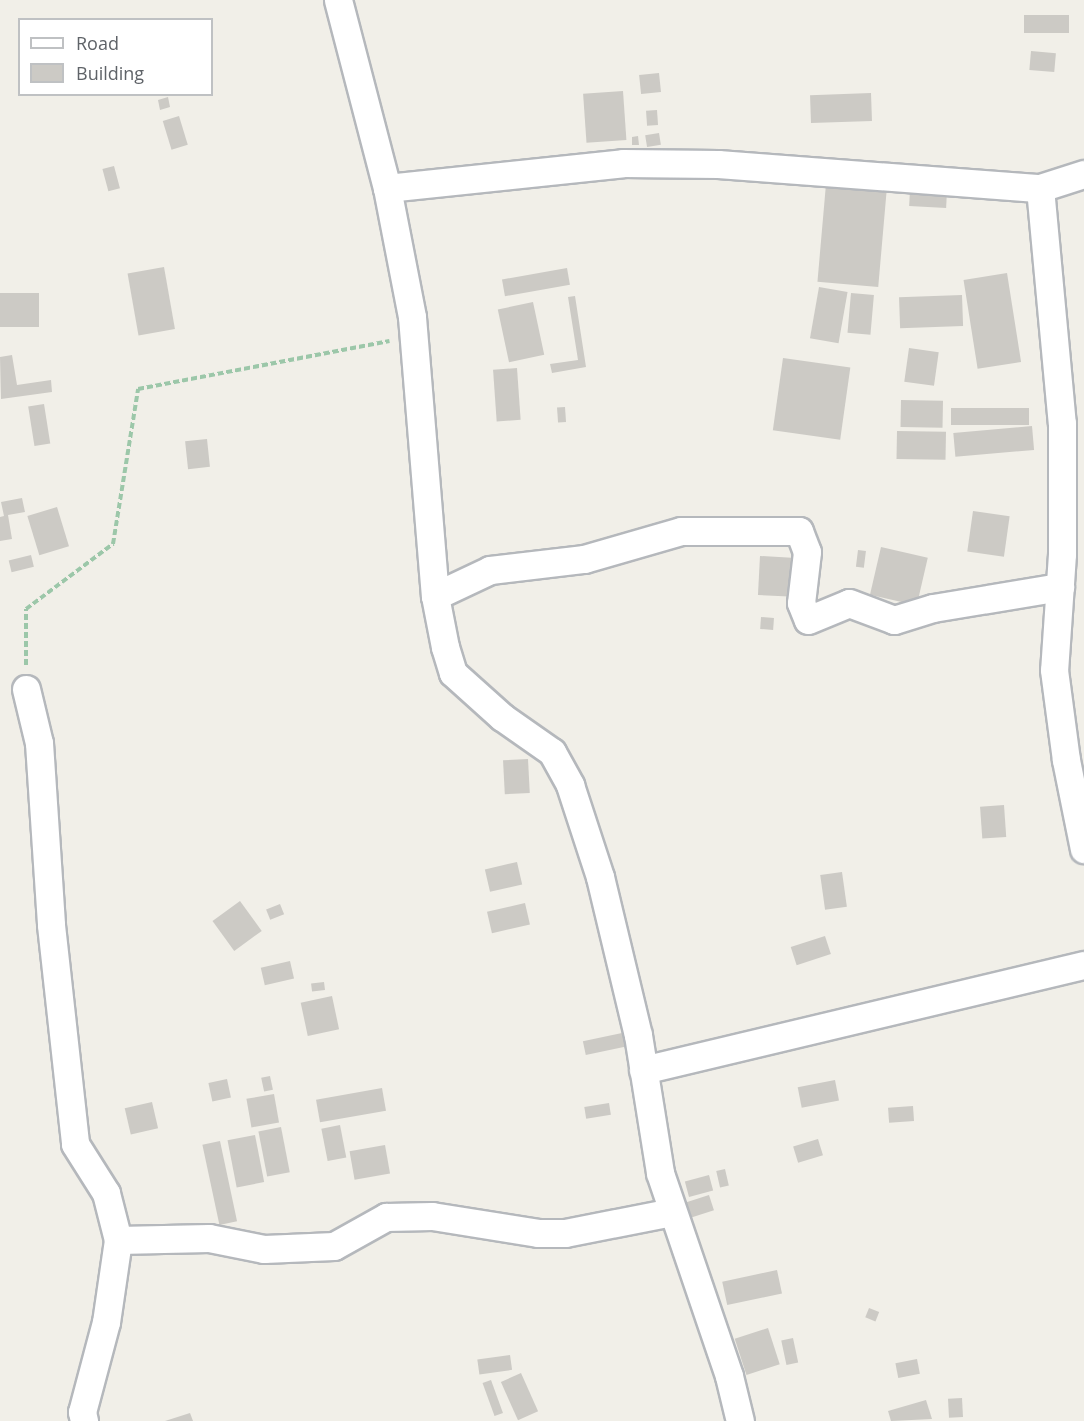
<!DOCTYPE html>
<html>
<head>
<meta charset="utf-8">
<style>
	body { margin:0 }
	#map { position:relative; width:1084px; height:1421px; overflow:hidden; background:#f1efe8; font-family:"Open Sans",sans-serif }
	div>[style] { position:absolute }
	.building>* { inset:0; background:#cccac5; transform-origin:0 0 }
	.path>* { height:4px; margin-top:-2px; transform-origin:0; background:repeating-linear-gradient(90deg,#9cc7a9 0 6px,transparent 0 9px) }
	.roads { filter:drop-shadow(2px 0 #b5b8bc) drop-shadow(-2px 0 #b5b8bc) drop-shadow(0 2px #b5b8bc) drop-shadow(0 -2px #b5b8bc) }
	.minor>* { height:27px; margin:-13.5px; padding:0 13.5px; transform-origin:13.5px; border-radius:13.5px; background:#fff }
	span { translate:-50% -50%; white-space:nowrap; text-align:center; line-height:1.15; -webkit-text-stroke:4.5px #fff; paint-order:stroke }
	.legend { position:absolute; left:18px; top:18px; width:195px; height:78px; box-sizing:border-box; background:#fff; border:2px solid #bfc1c3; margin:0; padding:8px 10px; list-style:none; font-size:18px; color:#5f6368 }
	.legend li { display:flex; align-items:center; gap:12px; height:30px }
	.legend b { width:30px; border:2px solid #bfc1c3 }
</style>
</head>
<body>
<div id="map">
	<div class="building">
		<i style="left:1024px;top:15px;width:45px;height:18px"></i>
		<i style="left:1031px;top:51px;width:25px;height:19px;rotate:5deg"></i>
		<i style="left:659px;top:73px;width:19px;height:20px;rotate:84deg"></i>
		<i style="left:623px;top:91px;width:49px;height:40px;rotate:86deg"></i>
		<i style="left:871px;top:93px;width:28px;height:61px;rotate:88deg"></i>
		<i style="clip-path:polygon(168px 97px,170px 107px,160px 110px,158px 100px)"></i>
		<i style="left:657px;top:110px;width:15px;height:11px;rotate:86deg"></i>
		<i style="left:179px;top:116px;width:30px;height:17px;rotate:73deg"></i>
		<i style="left:659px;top:133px;width:12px;height:14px;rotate:81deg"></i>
		<i style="clip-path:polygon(638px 136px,639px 145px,632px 145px,632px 137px)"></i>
		<i style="left:114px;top:166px;width:23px;height:12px;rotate:75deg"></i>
		<i style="left:826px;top:184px;width:61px;height:98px;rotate:5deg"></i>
		<i style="left:910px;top:190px;width:37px;height:16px;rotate:3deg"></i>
		<i style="left:164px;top:267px;width:63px;height:37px;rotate:80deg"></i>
		<i style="left:567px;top:268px;width:17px;height:66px;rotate:80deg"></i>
		<i style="left:1007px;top:273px;width:90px;height:44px;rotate:81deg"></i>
		<i style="left:819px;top:287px;width:29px;height:52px;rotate:10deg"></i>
		<i style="left:0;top:293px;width:39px;height:34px"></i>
		<i style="left:851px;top:293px;width:23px;height:40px;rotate:5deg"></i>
		<i style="left:962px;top:295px;width:31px;height:63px;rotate:88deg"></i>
		<i style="clip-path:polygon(575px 296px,586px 367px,552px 373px,550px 364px,578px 360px,568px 297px)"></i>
		<i style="left:533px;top:302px;width:54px;height:36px;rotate:78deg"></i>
		<i style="left:909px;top:348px;width:30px;height:34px;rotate:8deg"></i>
		<i style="clip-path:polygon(12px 355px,17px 385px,51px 380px,52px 392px,1px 399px,0 357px)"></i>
		<i style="left:783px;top:358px;width:68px;height:73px;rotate:8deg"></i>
		<i style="left:517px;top:368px;width:52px;height:24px;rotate:86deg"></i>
		<i style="left:901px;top:400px;width:42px;height:27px;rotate:1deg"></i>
		<i style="left:44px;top:404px;width:40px;height:16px;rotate:81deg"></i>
		<i style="left:565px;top:407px;width:15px;height:8px;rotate:86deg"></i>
		<i style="left:1029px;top:408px;width:17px;height:78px;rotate:90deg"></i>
		<i style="left:1032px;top:426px;width:24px;height:79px;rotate:85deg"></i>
		<i style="left:897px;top:431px;width:49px;height:28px;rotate:1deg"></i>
		<i style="left:207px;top:439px;width:28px;height:22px;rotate:84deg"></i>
		<i style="clip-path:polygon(22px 498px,25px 512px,8px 515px,12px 539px,0 541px,0 517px,4px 516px,1px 502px)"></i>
		<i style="left:57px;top:507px;width:41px;height:31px;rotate:73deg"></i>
		<i style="left:973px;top:511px;width:37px;height:41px;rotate:8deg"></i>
		<i style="left:881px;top:547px;width:48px;height:49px;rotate:13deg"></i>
		<i style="left:858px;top:550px;width:8px;height:17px;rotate:7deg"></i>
		<i style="left:31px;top:555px;width:12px;height:23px;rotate:76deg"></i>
		<i style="left:760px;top:556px;width:36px;height:39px;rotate:3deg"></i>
		<i style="left:761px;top:617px;width:13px;height:12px;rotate:4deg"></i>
		<i style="left:528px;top:759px;width:34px;height:25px;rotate:87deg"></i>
		<i style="left:1004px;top:805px;width:32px;height:24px;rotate:86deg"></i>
		<i style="left:517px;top:862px;width:23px;height:33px;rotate:77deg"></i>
		<i style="left:842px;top:872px;width:35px;height:22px;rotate:82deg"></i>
		<i style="left:240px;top:901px;width:37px;height:34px;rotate:54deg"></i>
		<i style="left:525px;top:903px;width:22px;height:39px;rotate:77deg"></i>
		<i style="left:280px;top:904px;width:11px;height:15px;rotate:68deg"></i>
		<i style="left:825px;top:936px;width:19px;height:36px;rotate:72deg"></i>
		<i style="left:290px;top:961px;width:18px;height:30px;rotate:77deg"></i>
		<i style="left:324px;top:982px;width:8px;height:13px;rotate:83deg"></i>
		<i style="left:332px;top:996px;width:34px;height:32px;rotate:78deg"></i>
		<i style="left:622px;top:1033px;width:14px;height:40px;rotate:78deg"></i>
		<i style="left:270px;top:1076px;width:14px;height:9px;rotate:78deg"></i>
		<i style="left:227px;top:1079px;width:19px;height:19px;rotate:78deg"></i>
		<i style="left:835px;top:1080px;width:21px;height:38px;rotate:79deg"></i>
		<i style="left:382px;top:1088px;width:23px;height:67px;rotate:80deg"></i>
		<i style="left:274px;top:1094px;width:29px;height:28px;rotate:80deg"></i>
		<i style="left:152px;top:1102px;width:27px;height:28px;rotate:77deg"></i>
		<i style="left:609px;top:1103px;width:12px;height:25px;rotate:81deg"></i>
		<i style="left:913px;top:1106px;width:15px;height:25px;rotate:86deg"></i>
		<i style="left:340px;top:1125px;width:33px;height:19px;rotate:79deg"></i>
		<i style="left:281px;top:1127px;width:46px;height:23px;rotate:79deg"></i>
		<i style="left:255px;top:1135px;width:48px;height:28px;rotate:79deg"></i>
		<i style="left:818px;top:1139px;width:17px;height:26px;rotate:73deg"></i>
		<i style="left:220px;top:1141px;width:82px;height:18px;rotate:78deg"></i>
		<i style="left:385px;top:1145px;width:29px;height:36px;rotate:80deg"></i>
		<i style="left:725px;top:1169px;width:17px;height:9px;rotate:77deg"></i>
		<i style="left:709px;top:1175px;width:16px;height:25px;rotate:75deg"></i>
		<i style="left:709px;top:1195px;width:16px;height:36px;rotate:72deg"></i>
		<i style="left:777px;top:1270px;width:24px;height:56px;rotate:78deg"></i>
		<i style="left:869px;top:1308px;width:11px;height:10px;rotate:22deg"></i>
		<i style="left:768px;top:1328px;width:38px;height:35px;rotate:72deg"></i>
		<i style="left:793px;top:1338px;width:25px;height:12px;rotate:78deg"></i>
		<i style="left:510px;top:1355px;width:15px;height:33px;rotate:82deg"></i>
		<i style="left:917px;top:1359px;width:15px;height:22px;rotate:79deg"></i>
		<i style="left:521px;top:1373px;width:42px;height:22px;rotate:66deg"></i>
		<i style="left:491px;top:1380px;width:35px;height:9px;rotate:70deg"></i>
		<i style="left:962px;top:1398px;width:19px;height:14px;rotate:87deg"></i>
		<i style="clip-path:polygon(926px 1400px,932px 1419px,891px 1421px,888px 1411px)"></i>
		<i style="clip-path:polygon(190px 1413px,193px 1421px,165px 1421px)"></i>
	</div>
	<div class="path">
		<i style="left:26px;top:665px;width:56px;rotate:-90deg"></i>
		<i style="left:26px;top:609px;width:109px;rotate:-36.8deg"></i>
		<i style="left:113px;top:544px;width:157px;rotate:-80.8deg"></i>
		<i style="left:138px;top:389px;width:256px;rotate:-10.8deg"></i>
	</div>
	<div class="roads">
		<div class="minor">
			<i style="left:338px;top:0;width:194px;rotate:75.4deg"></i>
			<i style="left:387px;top:188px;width:131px;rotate:79deg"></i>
			<i style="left:412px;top:317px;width:280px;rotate:85.3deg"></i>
			<i style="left:435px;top:596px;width:52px;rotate:78.9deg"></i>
			<i style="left:445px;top:647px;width:27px;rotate:73deg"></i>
			<i style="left:453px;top:673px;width:66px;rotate:41.9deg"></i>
			<i style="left:502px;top:717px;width:61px;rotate:35deg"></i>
			<i style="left:552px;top:752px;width:38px;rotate:61deg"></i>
			<i style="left:570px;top:785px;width:97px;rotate:71.9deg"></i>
			<i style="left:600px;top:877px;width:163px;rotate:76.5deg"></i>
			<i style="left:638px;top:1035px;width:140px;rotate:80.9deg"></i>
			<i style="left:660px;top:1173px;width:214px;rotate:71.2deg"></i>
			<i style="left:729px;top:1376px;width:46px;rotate:76.3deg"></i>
			<i style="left:387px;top:188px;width:237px;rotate:-6deg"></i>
			<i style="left:623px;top:163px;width:95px;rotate:0.6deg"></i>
			<i style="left:718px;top:164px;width:323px;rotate:4.3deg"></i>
			<i style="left:1040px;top:188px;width:236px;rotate:84.7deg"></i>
			<i style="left:1062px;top:423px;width:131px;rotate:90deg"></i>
			<i style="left:1062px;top:554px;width:116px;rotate:93.9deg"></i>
			<i style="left:1054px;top:670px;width:91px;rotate:82.4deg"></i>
			<i style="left:1066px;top:760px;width:91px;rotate:78.6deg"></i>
			<i style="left:1040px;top:188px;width:46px;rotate:-17.7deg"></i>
			<i style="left:435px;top:596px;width:61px;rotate:-25.3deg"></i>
			<i style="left:490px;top:570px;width:95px;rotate:-6.7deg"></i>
			<i style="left:584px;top:559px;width:101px;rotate:-16.1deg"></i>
			<i style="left:681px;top:531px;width:118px"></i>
			<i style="left:799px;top:531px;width:22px;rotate:69deg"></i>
			<i style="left:807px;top:552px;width:51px;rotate:96.7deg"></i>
			<i style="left:801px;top:603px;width:18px;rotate:68deg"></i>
			<i style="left:808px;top:620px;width:44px;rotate:-22.5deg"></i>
			<i style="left:849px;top:603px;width:48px;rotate:20.7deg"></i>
			<i style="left:894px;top:620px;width:41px;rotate:-17.1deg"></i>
			<i style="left:933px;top:608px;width:129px;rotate:-9.4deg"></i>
			<i style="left:26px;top:689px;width:56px;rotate:76.5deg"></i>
			<i style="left:39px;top:743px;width:182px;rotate:86.2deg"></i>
			<i style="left:51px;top:925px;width:220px;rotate:83.7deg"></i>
			<i style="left:75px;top:1144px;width:58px;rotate:57.7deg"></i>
			<i style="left:106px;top:1193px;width:49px;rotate:75.7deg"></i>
			<i style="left:118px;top:1240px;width:83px;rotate:98.3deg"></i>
			<i style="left:106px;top:1322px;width:93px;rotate:104.9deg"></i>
			<i style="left:82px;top:1412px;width:9px;rotate:77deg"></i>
			<i style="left:643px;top:1070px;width:453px;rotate:-13.4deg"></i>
			<i style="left:118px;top:1240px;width:91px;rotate:-1.3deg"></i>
			<i style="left:209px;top:1238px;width:56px;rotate:11.3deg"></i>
			<i style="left:264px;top:1249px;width:70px;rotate:-2.5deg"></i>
			<i style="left:334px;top:1246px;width:60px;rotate:-29.1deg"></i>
			<i style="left:386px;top:1217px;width:46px;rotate:-1.2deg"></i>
			<i style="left:432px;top:1216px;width:107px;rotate:9.1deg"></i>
			<i style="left:538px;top:1233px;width:27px"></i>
			<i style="left:565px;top:1233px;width:109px;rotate:-11.1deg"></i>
		</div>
	</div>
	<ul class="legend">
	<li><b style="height:8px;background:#fff"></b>Road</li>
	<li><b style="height:16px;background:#cccac5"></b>Building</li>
	</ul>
</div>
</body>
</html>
